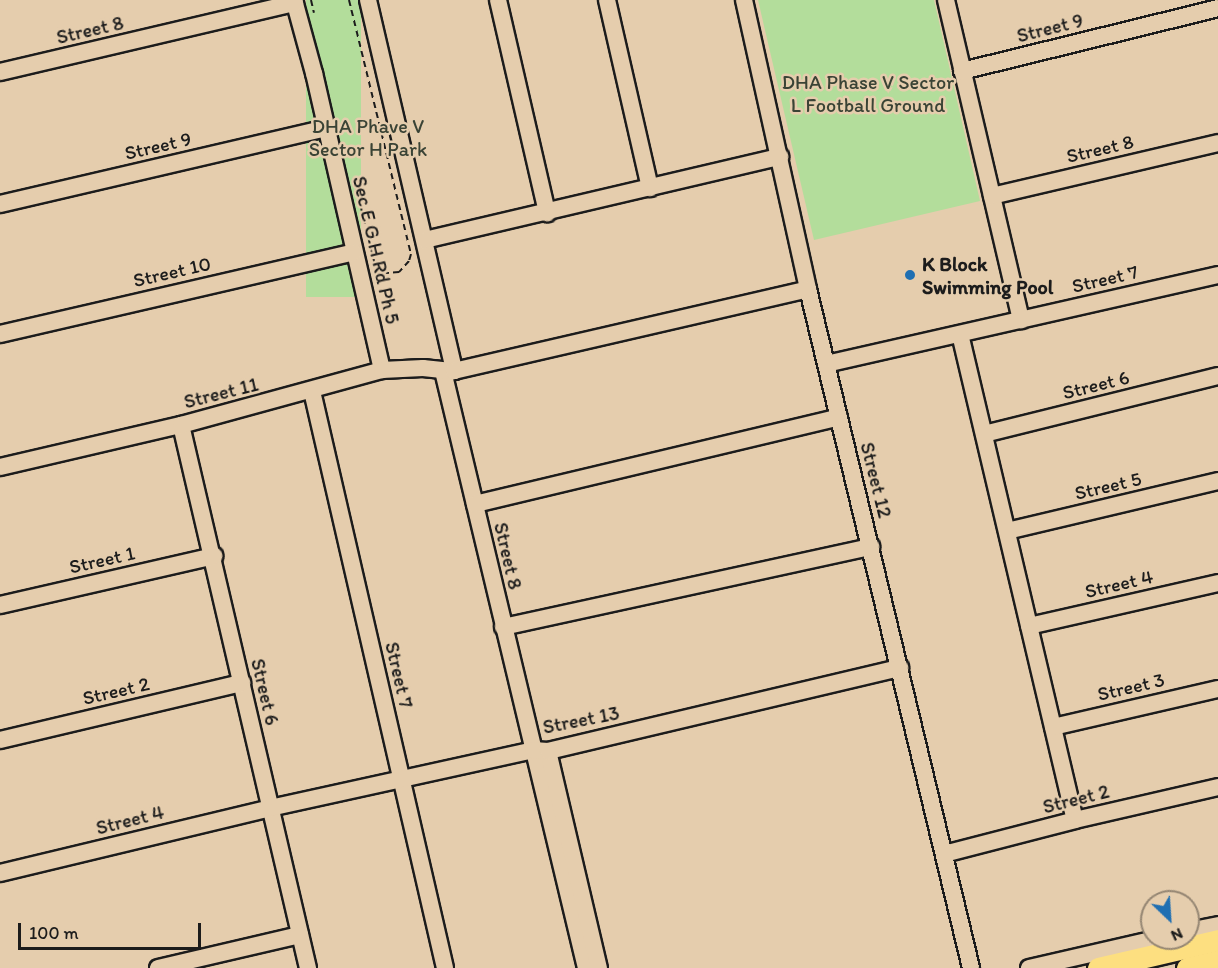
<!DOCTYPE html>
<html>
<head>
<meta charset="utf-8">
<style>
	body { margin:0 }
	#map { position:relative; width:1218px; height:968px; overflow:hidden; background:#e5cdad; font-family:Itim,sans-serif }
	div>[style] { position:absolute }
	.green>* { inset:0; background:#b3dd9b; transform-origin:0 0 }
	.path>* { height:2px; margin-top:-1px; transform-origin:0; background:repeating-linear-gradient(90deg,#1c1c1c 0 6px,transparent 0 10.5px) }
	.roads { filter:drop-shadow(2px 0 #1c1c1c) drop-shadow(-2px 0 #1c1c1c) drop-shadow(0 2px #1c1c1c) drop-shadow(0 -2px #1c1c1c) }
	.minor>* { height:16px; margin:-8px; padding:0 8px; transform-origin:8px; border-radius:8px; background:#e5cdad }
	.major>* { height:21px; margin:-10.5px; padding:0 10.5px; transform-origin:10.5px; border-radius:10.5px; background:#fddf80 }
	.dots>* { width:16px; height:16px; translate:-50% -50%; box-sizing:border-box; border:3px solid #e5cdad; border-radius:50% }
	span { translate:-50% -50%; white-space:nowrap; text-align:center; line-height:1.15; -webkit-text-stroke:5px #e5cdad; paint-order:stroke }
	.street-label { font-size:20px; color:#1c1c1c }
	.park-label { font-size:20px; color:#3a4335 }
	.poi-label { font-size:20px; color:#1c1c1c; font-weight:700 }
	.left { translate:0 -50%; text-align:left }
	.north { position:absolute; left:1140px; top:890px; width:60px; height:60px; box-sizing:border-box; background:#e5cdad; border:2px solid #958673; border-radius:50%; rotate:155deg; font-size:16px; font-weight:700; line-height:24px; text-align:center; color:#1c1c1c }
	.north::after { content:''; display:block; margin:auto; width:21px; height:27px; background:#1f6fb2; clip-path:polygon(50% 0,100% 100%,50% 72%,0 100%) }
	.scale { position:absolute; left:18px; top:923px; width:183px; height:27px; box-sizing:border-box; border:3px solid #1c1c1c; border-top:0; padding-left:8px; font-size:18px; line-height:21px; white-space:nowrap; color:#1c1c1c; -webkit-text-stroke:4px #e5cdad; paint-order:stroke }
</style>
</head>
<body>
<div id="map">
	<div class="green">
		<i style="left:306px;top:0;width:55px;height:297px"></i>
		<i style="clip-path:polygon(758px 0,934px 0,980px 201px,814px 240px)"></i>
	</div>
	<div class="path">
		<i style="left:311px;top:0;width:13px;rotate:77deg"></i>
		<i style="left:349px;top:0;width:261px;rotate:76.3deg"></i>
		<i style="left:411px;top:254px;width:7px;rotate:106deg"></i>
		<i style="left:409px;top:261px;width:15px;rotate:132deg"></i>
		<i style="left:399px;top:272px;width:13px;rotate:176deg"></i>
		<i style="left:386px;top:273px;width:14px;rotate:-144deg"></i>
		<i style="left:375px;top:265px;width:89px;rotate:-103.7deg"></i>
	</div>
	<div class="roads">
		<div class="minor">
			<i style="left:294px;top:0;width:76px;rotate:74.7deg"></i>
			<i style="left:314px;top:73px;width:305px;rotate:77.1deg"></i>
			<i style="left:368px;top:0;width:381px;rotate:76.9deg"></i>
			<i style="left:498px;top:0;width:219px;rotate:77deg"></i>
			<i style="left:607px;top:0;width:193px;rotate:77.1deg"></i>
			<i style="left:744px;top:0;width:296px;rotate:77.5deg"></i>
			<i style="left:808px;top:289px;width:698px;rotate:76.5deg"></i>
			<i style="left:946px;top:0;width:329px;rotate:76.8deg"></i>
			<i style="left:962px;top:71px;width:264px;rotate:-13.8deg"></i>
			<i style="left:0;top:72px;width:303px;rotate:-13.2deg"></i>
			<i style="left:992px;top:196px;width:232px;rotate:-13.2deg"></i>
			<i style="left:0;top:204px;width:335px;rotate:-13.1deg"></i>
			<i style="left:425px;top:240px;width:365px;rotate:-13.2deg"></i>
			<i style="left:0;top:334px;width:363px;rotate:-13deg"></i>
			<i style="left:960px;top:334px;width:499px;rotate:76.7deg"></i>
			<i style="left:826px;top:364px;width:402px;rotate:-12.8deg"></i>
			<i style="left:443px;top:371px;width:614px;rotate:76.53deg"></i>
			<i style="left:312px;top:391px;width:592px;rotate:77.02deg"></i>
			<i style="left:181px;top:425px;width:558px;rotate:76.84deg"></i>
			<i style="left:984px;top:434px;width:241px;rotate:-13.9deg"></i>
			<i style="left:0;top:467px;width:186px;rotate:-13.1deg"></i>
			<i style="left:181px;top:425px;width:208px;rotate:-15.3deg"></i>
			<i style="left:382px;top:370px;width:41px;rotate:-2.8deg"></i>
			<i style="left:423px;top:368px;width:31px;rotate:6deg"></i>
			<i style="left:454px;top:371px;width:363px;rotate:-13deg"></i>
			<i style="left:475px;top:504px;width:374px;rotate:-13.4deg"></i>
			<i style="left:1007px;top:531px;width:217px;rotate:-13.3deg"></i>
			<i style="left:0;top:605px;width:220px;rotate:-12.9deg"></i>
			<i style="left:1029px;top:626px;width:194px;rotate:-12.8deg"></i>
			<i style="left:503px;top:627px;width:377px;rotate:-12.3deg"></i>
			<i style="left:1053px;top:727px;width:169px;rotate:-13deg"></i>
			<i style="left:0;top:740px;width:249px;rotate:-13.3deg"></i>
			<i style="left:548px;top:751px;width:223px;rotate:76.8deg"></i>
			<i style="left:944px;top:854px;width:135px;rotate:-14.5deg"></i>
			<i style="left:1075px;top:820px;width:147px;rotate:-13deg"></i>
			<i style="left:0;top:873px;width:278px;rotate:-13.5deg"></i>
			<i style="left:270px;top:808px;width:269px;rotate:-12.4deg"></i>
			<i style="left:533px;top:750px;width:15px;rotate:4deg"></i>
			<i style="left:548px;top:751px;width:362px;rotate:-13.3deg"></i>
			<i style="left:1188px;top:931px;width:31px;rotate:-11deg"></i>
			<i style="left:158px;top:968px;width:146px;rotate:-13.1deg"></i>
			<i style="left:1029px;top:968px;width:134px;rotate:-12.9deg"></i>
		</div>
		<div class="major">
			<i style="left:1098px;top:968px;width:123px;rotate:-13.1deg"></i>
			<i style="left:1187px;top:968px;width:32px;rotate:-13deg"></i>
		</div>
	</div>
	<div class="dots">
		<i style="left:910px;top:275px;background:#1f6fb2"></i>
	</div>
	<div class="street-label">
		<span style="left:1050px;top:28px;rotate:-14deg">Street 9</span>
		<span style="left:90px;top:30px;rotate:-13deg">Street 8</span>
		<span style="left:158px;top:146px;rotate:-13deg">Street 9</span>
		<span style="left:1100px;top:149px;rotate:-13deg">Street 8</span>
		<span style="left:376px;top:250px;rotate:77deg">Sec E G H Rd Ph 5</span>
		<span style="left:172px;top:272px;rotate:-13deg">Street 10</span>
		<span style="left:1105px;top:279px;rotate:-13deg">Street 7</span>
		<span style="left:1096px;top:385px;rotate:-14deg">Street 6</span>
		<span style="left:221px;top:393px;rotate:-14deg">Street 11</span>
		<span style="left:876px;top:480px;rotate:76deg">Street 12</span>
		<span style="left:1108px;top:486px;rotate:-13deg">Street 5</span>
		<span style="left:508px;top:556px;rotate:77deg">Street 8</span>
		<span style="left:102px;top:560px;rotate:-13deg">Street 1</span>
		<span style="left:1119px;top:584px;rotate:-13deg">Street 4</span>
		<span style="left:399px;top:675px;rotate:77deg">Street 7</span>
		<span style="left:1131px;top:687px;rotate:-13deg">Street 3</span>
		<span style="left:116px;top:691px;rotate:-13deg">Street 2</span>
		<span style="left:265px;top:692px;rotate:77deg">Street 6</span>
		<span style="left:581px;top:720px;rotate:-11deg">Street 13</span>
		<span style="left:1076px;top:799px;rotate:-14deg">Street 2</span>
		<span style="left:130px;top:820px;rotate:-14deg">Street 4</span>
	</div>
	<div class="park-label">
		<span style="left:868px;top:94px">DHA Phase V Sector<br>L Football Ground</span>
		<span style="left:368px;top:138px">DHA Phave V<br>Sector H Park</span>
	</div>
	<div class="poi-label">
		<span class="left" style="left:922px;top:276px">K Block<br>Swimming Pool</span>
	</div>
	<div class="north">N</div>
	<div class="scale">100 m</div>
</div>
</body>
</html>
